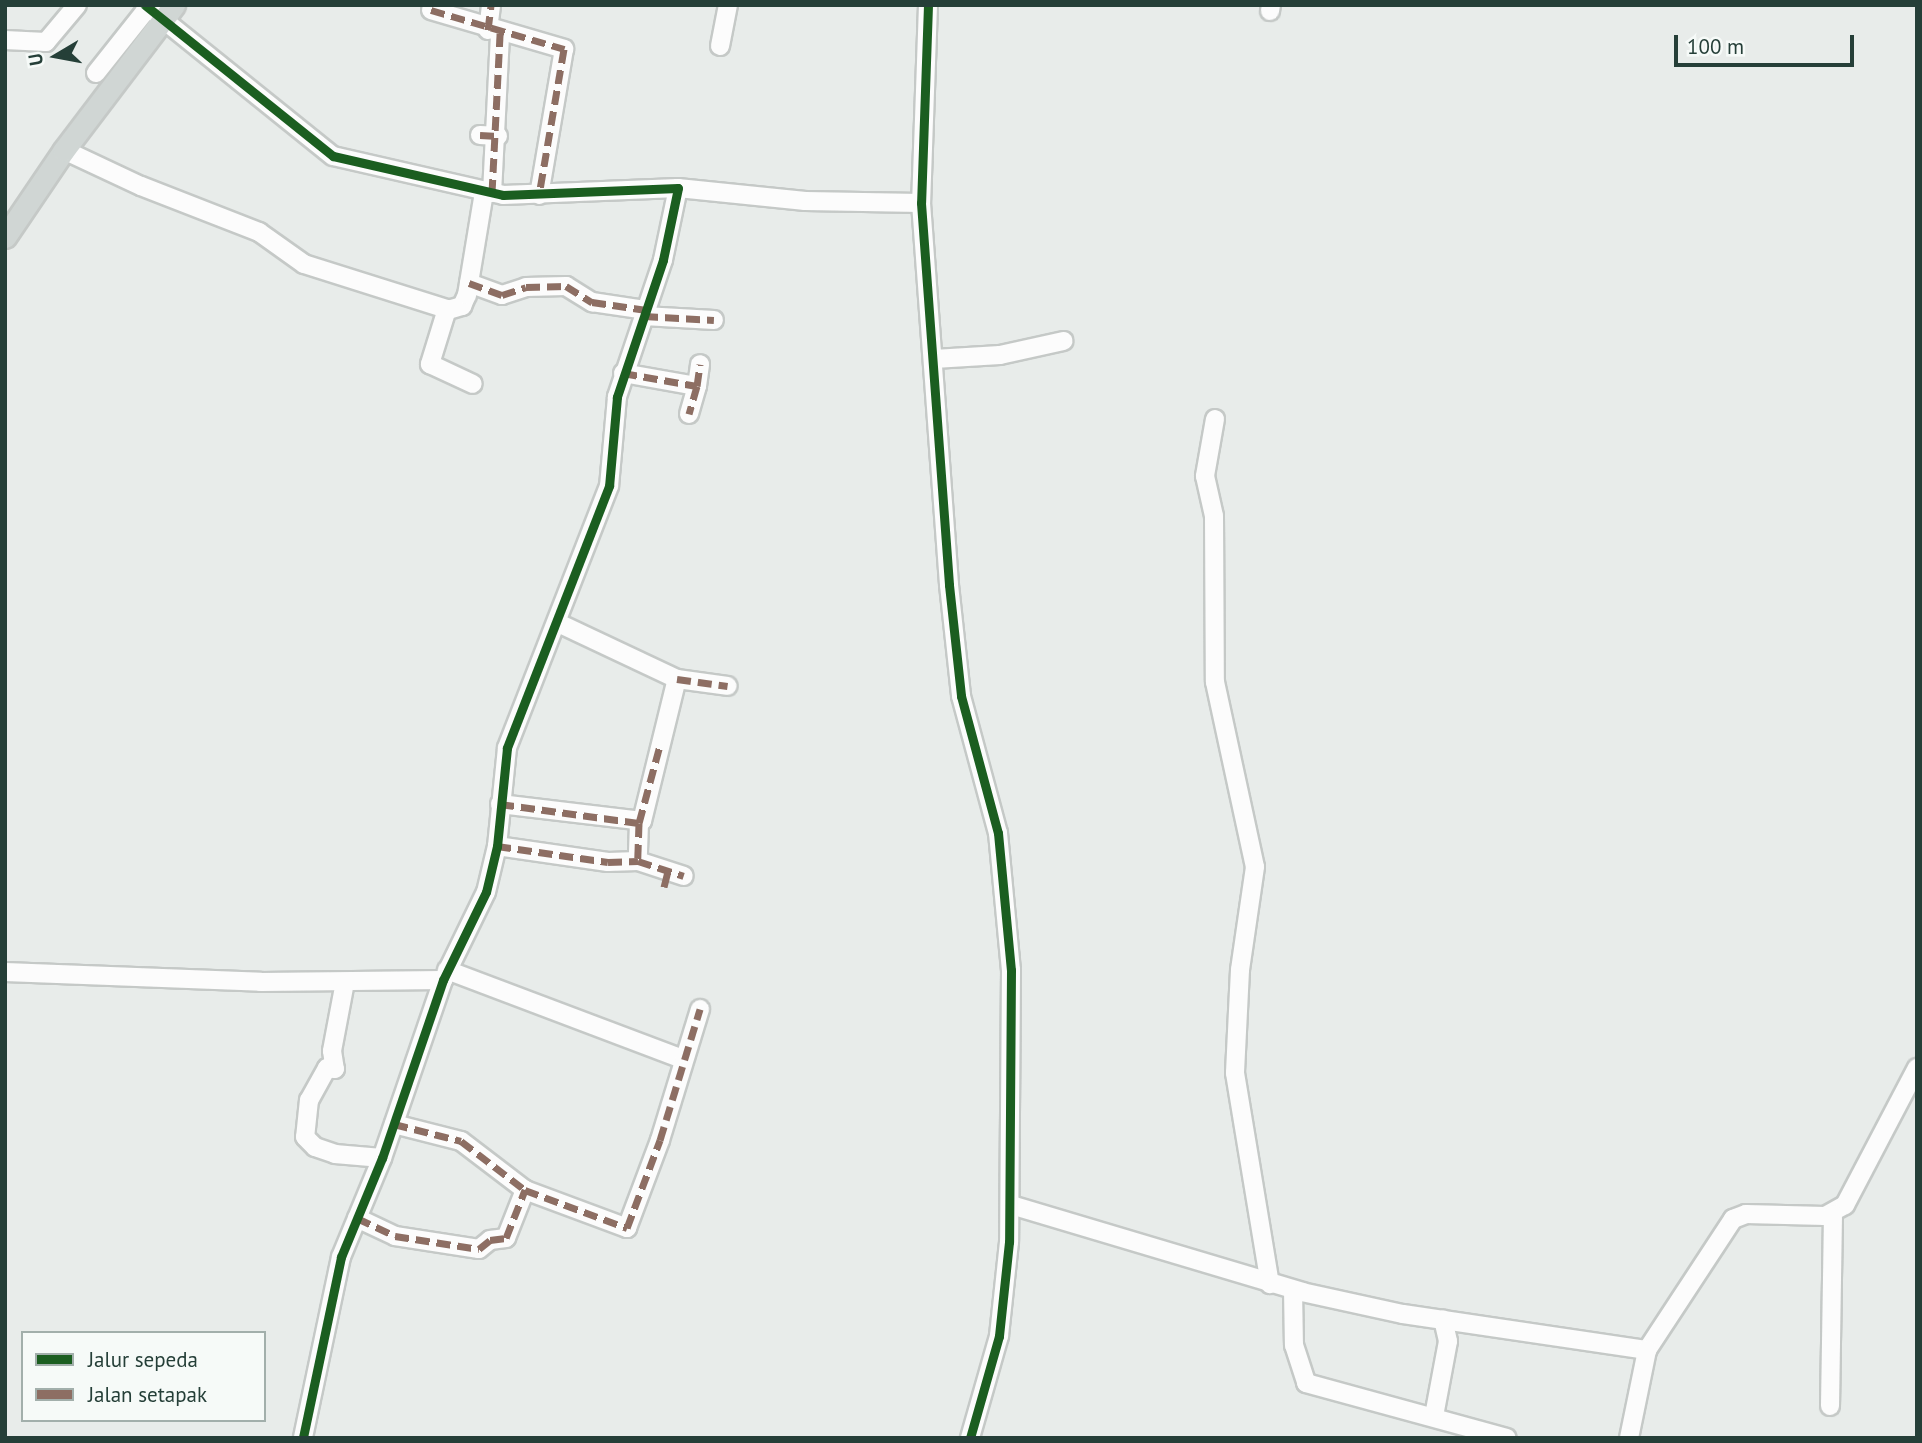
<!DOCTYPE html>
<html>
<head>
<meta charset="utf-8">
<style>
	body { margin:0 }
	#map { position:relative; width:1922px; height:1443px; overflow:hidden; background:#e8ecea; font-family:"PT Sans",sans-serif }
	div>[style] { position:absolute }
	.roads { filter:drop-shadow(2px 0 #c5c9c7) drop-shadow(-2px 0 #c5c9c7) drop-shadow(0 2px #c5c9c7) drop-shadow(0 -2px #c5c9c7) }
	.minor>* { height:18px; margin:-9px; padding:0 9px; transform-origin:9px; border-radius:9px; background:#fcfcfc }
	.major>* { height:21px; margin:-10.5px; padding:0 10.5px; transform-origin:10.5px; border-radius:10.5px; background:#d0d6d4 }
	.quiet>* { height:7px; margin-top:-3.5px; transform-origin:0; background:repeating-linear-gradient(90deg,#8d6e63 0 14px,transparent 0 21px) }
	.cycleway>* { height:9px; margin:-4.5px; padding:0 4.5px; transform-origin:4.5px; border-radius:4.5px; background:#1b5e20 }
	span { translate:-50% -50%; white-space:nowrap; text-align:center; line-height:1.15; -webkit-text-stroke:5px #f6faf8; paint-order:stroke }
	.frame { position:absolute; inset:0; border:7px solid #253f38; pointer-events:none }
	.legend { position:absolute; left:21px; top:1331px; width:245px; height:91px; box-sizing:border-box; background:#f6faf8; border:2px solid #a2afab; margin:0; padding:9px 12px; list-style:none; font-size:21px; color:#253f38 }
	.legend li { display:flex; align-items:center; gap:14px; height:35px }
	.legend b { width:35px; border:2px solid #a2afab }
	.north { position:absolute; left:21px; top:21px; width:70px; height:70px; -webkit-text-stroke:5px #f6faf8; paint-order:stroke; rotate:260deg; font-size:19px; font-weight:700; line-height:28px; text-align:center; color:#253f38 }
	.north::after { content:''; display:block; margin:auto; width:24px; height:32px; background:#253f38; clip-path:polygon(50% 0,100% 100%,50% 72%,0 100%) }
	.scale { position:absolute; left:1674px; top:35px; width:180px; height:32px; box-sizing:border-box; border:4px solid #253f38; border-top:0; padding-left:9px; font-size:21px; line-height:24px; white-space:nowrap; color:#253f38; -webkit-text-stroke:5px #f6faf8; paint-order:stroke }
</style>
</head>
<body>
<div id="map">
	<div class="roads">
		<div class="minor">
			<i style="left:145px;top:5px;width:241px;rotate:38.8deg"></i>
			<i style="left:333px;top:156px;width:174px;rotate:12.9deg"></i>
			<i style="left:503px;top:195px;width:175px;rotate:-2.3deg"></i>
			<i style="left:678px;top:188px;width:74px;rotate:101.8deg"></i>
			<i style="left:663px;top:260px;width:145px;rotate:108.6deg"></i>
			<i style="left:617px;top:397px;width:89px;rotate:95.1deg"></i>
			<i style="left:609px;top:486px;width:281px;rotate:111.3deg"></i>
			<i style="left:507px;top:748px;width:99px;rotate:95.8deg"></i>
			<i style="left:497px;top:846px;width:47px;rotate:103.4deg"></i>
			<i style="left:486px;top:892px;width:98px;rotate:116deg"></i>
			<i style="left:443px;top:980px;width:188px;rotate:108.9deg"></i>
			<i style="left:382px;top:1158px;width:107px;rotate:112.5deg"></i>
			<i style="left:341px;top:1257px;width:185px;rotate:101.9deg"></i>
			<i style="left:928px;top:5px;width:198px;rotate:92deg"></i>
			<i style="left:921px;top:203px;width:383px;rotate:85.8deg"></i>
			<i style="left:949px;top:585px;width:112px;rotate:83.8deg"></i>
			<i style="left:961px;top:696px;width:142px;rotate:74.9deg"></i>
			<i style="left:998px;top:833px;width:138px;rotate:84.6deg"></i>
			<i style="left:1011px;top:970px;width:272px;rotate:90.4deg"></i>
			<i style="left:1009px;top:1242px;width:95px;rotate:96.1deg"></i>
			<i style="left:999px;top:1336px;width:106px;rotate:105.9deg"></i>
			<i style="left:431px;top:10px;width:139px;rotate:16.3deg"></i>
			<i style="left:564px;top:49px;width:148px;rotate:99.7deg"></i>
			<i style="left:1270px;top:11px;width:6px;rotate:-81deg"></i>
			<i style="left:488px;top:30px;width:25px;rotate:-83deg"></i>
			<i style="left:5px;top:40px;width:41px;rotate:2.8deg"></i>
			<i style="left:46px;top:42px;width:48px;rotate:-50deg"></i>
			<i style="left:720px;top:46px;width:42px;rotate:-79deg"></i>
			<i style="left:96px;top:73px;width:87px;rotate:-51.5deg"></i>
			<i style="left:480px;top:135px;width:18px;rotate:3deg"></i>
			<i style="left:64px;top:150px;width:85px;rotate:25.1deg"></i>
			<i style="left:141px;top:186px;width:127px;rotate:21.3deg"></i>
			<i style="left:259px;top:232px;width:55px;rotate:35.4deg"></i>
			<i style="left:304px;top:264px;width:150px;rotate:17.5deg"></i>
			<i style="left:447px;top:309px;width:58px;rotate:107.2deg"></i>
			<i style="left:430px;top:364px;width:47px;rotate:24.9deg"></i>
			<i style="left:678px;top:188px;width:128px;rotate:5.8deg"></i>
			<i style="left:805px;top:201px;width:116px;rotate:1deg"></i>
			<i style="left:492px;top:193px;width:160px;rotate:-87.1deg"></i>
			<i style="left:469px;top:283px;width:35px;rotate:20deg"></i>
			<i style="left:502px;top:295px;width:25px;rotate:-18deg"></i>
			<i style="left:526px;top:287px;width:40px;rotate:-1.4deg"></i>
			<i style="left:566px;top:286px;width:31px;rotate:32deg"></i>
			<i style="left:592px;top:302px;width:55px;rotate:8.4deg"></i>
			<i style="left:448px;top:310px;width:15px;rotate:-16deg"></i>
			<i style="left:462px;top:306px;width:12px;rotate:-66deg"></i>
			<i style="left:467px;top:295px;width:104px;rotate:-80.6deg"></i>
			<i style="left:644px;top:316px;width:70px;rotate:3.3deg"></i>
			<i style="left:934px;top:359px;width:66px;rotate:-3.5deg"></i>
			<i style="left:1000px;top:355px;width:65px;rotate:-12.5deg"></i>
			<i style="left:623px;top:373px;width:75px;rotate:10deg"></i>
			<i style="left:697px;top:386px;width:29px;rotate:106deg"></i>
			<i style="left:697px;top:386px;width:22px;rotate:-82deg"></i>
			<i style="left:1215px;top:419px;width:58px;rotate:100deg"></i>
			<i style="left:1205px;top:476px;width:41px;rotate:77.3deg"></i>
			<i style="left:1214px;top:516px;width:166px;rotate:89.7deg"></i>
			<i style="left:1215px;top:682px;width:189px;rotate:77.8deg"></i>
			<i style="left:1255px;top:867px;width:104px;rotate:98.3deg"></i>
			<i style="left:1240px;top:970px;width:103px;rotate:92.8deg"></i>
			<i style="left:1235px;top:1073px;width:214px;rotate:80.6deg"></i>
			<i style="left:677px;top:679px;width:51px;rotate:7.8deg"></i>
			<i style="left:500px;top:804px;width:143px;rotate:6.8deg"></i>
			<i style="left:642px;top:821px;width:146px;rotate:-76.2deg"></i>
			<i style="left:677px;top:679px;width:132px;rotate:-154.8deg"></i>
			<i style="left:639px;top:823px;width:38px;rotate:92deg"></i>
			<i style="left:638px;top:861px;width:48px;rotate:18.1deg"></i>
			<i style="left:497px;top:846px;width:112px;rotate:8.2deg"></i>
			<i style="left:608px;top:862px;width:30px;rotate:-2deg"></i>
			<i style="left:447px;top:970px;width:252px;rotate:20.7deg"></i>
			<i style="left:5px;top:972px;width:256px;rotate:2.2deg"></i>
			<i style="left:261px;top:982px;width:182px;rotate:-0.6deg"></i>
			<i style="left:345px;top:982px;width:70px;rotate:100.7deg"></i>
			<i style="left:332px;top:1051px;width:18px;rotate:81deg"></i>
			<i style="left:335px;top:1069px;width:8px;rotate:-173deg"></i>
			<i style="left:327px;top:1068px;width:37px;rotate:119deg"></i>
			<i style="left:309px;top:1100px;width:37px;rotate:96deg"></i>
			<i style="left:305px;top:1137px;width:14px;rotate:45deg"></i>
			<i style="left:315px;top:1147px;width:21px;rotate:19deg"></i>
			<i style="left:335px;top:1154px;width:47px;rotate:4.9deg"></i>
			<i style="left:394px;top:1124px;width:69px;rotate:14.2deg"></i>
			<i style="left:461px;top:1141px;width:81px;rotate:37.4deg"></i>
			<i style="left:525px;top:1190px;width:109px;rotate:20.4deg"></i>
			<i style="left:627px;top:1228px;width:94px;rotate:-69.4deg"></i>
			<i style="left:660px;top:1140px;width:137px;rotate:-73deg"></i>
			<i style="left:1011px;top:1205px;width:304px;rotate:16.6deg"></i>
			<i style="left:1302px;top:1292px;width:103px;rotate:12.3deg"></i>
			<i style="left:1403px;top:1314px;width:247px;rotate:8.4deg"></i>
			<i style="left:1647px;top:1350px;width:157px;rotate:-56.7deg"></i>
			<i style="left:1733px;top:1219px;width:14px;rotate:-21deg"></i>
			<i style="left:1746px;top:1214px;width:79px;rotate:1.5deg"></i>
			<i style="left:1825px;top:1216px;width:23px;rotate:-29deg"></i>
			<i style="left:1845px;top:1205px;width:155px;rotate:-62.3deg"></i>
			<i style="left:357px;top:1218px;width:42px;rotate:25.3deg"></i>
			<i style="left:395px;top:1236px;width:85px;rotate:8.8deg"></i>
			<i style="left:479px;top:1249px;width:14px;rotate:-39deg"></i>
			<i style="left:490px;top:1240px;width:16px;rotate:-7deg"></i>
			<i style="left:506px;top:1238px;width:52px;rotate:-68.4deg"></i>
			<i style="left:1293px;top:1290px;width:55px;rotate:89deg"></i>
			<i style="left:1294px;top:1345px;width:40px;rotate:72deg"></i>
			<i style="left:1306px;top:1383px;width:208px;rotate:15.3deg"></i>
			<i style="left:1830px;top:1406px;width:192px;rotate:-89.1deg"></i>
			<i style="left:1434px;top:1416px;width:76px;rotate:-79.4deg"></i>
			<i style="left:1448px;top:1341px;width:22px;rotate:-103deg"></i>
			<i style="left:1629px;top:1438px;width:90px;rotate:-78.4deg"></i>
		</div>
		<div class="major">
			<i style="left:5px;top:237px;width:105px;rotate:-55.9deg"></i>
			<i style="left:64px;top:150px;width:182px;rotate:-52.8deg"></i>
		</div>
	</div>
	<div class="quiet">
		<i style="left:431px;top:10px;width:139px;rotate:16.3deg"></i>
		<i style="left:564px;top:49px;width:148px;rotate:99.7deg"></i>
		<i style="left:488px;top:30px;width:25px;rotate:-83deg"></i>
		<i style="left:480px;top:135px;width:18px;rotate:3deg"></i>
		<i style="left:492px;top:193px;width:160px;rotate:-87.1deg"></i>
		<i style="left:469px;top:283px;width:35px;rotate:20deg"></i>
		<i style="left:502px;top:295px;width:25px;rotate:-18deg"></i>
		<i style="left:526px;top:287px;width:40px;rotate:-1.4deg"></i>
		<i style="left:566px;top:286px;width:31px;rotate:32deg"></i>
		<i style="left:592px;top:302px;width:55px;rotate:8.4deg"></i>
		<i style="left:644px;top:316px;width:70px;rotate:3.3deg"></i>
		<i style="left:623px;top:373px;width:75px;rotate:10deg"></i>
		<i style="left:697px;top:386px;width:29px;rotate:106deg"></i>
		<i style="left:697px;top:386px;width:22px;rotate:-82deg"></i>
		<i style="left:677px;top:679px;width:51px;rotate:7.8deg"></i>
		<i style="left:500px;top:804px;width:140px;rotate:7.8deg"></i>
		<i style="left:639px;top:823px;width:81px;rotate:-74.9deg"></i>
		<i style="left:639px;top:823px;width:38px;rotate:92deg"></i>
		<i style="left:638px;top:861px;width:48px;rotate:18.1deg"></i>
		<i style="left:497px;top:846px;width:112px;rotate:8.2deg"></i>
		<i style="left:608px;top:862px;width:30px;rotate:-2deg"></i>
		<i style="left:664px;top:887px;width:16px;rotate:-76deg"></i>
		<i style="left:394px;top:1124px;width:69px;rotate:14.2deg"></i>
		<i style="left:461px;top:1141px;width:81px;rotate:37.4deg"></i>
		<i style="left:525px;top:1190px;width:109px;rotate:20.4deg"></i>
		<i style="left:627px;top:1228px;width:94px;rotate:-69.4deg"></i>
		<i style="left:660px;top:1140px;width:137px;rotate:-73deg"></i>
		<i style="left:357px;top:1218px;width:42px;rotate:25.3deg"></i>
		<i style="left:395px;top:1236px;width:85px;rotate:8.8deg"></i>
		<i style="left:479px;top:1249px;width:14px;rotate:-39deg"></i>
		<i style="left:490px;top:1240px;width:16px;rotate:-7deg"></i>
		<i style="left:506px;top:1238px;width:52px;rotate:-68.4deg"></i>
	</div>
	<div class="cycleway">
		<i style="left:145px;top:5px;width:241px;rotate:38.8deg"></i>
		<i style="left:333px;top:156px;width:174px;rotate:12.9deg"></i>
		<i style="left:503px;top:195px;width:175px;rotate:-2.3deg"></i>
		<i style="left:678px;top:188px;width:74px;rotate:101.8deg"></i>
		<i style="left:663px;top:260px;width:145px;rotate:108.6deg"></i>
		<i style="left:617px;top:397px;width:89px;rotate:95.1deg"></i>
		<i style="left:609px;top:486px;width:281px;rotate:111.3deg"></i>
		<i style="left:507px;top:748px;width:99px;rotate:95.8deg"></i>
		<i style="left:497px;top:846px;width:47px;rotate:103.4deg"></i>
		<i style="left:486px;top:892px;width:98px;rotate:116deg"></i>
		<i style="left:443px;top:980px;width:188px;rotate:108.9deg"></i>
		<i style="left:382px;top:1158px;width:107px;rotate:112.5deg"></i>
		<i style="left:341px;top:1257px;width:185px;rotate:101.9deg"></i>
		<i style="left:928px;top:5px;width:198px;rotate:92deg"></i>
		<i style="left:921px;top:203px;width:383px;rotate:85.8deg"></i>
		<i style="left:949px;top:585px;width:112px;rotate:83.8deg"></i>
		<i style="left:961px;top:696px;width:142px;rotate:74.9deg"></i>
		<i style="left:998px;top:833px;width:138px;rotate:84.6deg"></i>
		<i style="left:1011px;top:970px;width:272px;rotate:90.4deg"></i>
		<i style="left:1009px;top:1242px;width:95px;rotate:96.1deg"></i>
		<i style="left:999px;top:1336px;width:106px;rotate:105.9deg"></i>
	</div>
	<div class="frame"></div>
	<ul class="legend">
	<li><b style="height:9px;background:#1b5e20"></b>Jalur sepeda</li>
	<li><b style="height:9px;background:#8d6e63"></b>Jalan setapak</li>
	</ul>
	<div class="north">U</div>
	<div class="scale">100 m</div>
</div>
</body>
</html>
